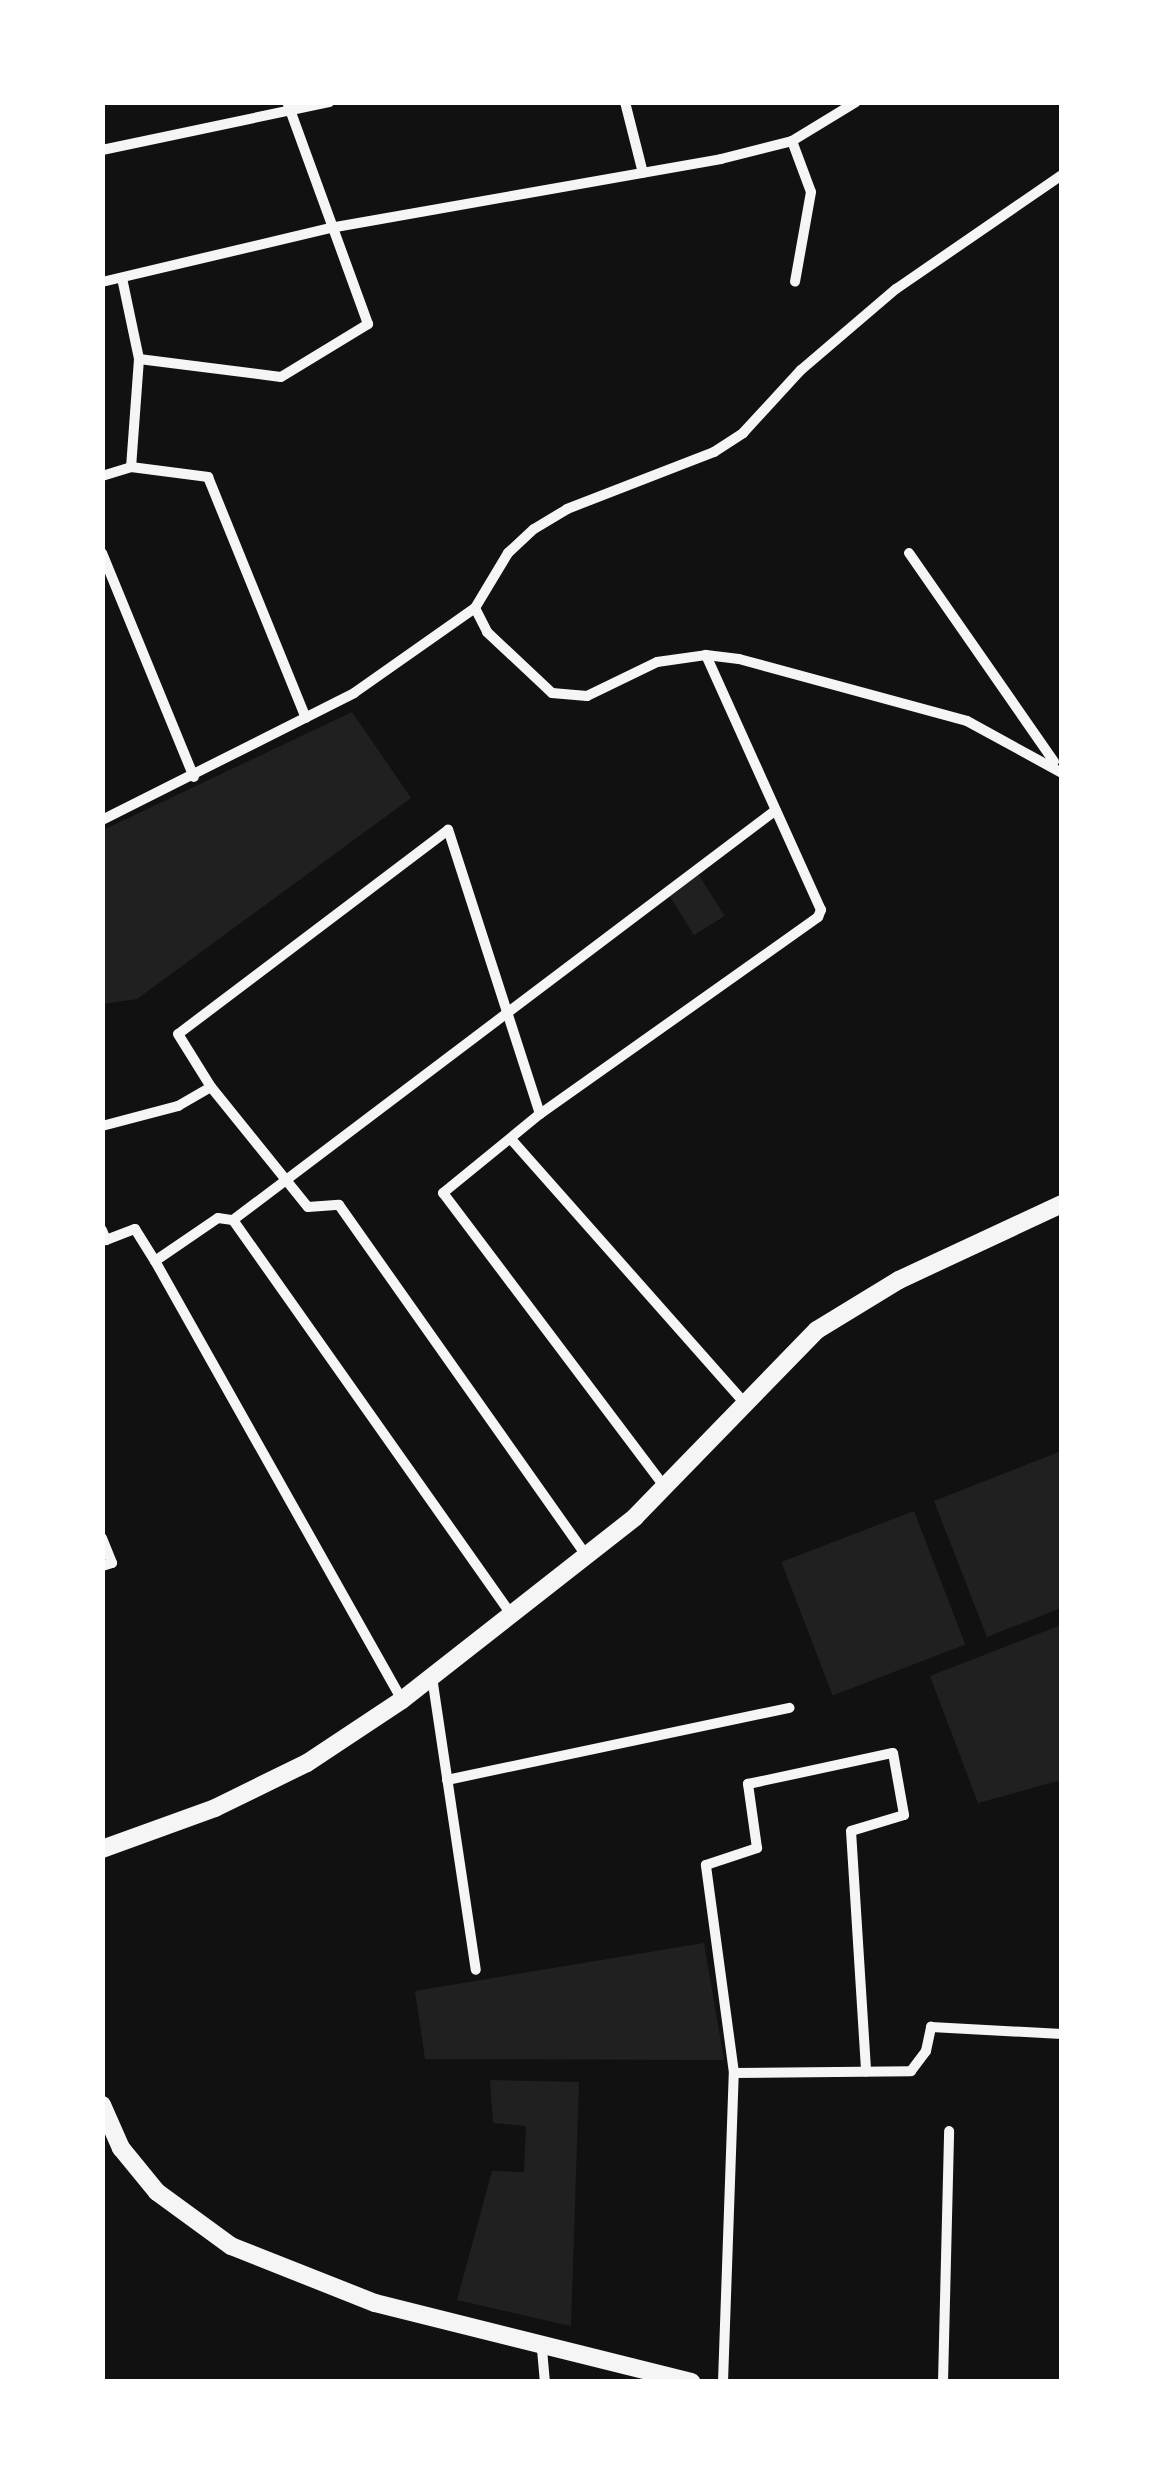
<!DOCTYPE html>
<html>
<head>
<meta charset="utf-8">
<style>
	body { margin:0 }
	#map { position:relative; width:1164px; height:2484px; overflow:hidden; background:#111; font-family:"IBM Plex Sans",sans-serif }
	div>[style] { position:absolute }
	.green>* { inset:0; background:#202020; transform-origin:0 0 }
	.minor>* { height:10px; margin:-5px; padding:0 5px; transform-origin:5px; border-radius:5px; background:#f5f5f5 }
	.tertiary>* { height:18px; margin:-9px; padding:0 9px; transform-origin:9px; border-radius:9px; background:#f5f5f5 }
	span { translate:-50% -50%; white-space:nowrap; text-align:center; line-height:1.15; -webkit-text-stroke:8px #fff; paint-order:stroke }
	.frame { position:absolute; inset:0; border:105px solid #fff; pointer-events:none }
</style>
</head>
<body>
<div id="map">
	<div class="green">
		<i style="clip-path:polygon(352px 712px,411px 798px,137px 999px,103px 1004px,103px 830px)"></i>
		<i style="left:697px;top:872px;width:52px;height:36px;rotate:58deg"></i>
		<i style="clip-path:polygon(1061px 1451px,1061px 1608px,987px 1637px,934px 1501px)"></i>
		<i style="left:914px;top:1511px;width:143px;height:142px;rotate:69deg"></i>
		<i style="clip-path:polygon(1061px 1625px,1061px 1780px,978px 1803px,930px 1676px)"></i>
		<i style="clip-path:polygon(704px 1943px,724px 2060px,425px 2059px,415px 1991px)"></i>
		<i style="clip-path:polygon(490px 2080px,579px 2082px,571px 2326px,457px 2300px,492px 2171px,524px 2172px,526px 2126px,493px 2123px)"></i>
	</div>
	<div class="minor">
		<i style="left:625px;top:102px;width:73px;rotate:75.8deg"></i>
		<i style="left:792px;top:141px;width:54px;rotate:69.6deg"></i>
		<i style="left:811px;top:192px;width:91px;rotate:100.1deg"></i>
		<i style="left:102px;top:150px;width:232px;rotate:-11.9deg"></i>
		<i style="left:122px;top:278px;width:83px;rotate:78.1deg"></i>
		<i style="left:139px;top:359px;width:108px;rotate:94.2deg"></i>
		<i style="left:102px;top:282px;width:234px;rotate:-13.3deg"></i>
		<i style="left:330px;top:228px;width:397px;rotate:-10deg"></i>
		<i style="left:721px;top:159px;width:73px;rotate:-14.2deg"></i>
		<i style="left:792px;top:141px;width:75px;rotate:-31.4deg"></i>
		<i style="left:139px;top:359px;width:143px;rotate:7.2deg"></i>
		<i style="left:281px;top:377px;width:102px;rotate:-31.3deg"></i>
		<i style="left:368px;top:324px;width:236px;rotate:-110deg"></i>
		<i style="left:102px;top:476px;width:30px;rotate:-17deg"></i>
		<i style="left:131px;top:467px;width:78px;rotate:7.4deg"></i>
		<i style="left:208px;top:477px;width:260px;rotate:67.9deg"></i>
		<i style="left:102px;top:553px;width:242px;rotate:67.7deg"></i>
		<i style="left:909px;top:553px;width:254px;rotate:55.2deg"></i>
		<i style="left:475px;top:608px;width:27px;rotate:63deg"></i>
		<i style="left:487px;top:632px;width:89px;rotate:43.2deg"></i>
		<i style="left:552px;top:693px;width:35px;rotate:5deg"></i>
		<i style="left:587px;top:696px;width:78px;rotate:-25.9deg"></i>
		<i style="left:657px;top:662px;width:49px;rotate:-8.1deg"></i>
		<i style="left:706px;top:655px;width:33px;rotate:7deg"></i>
		<i style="left:739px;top:659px;width:236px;rotate:15.2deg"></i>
		<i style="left:967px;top:721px;width:108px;rotate:28.7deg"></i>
		<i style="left:102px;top:820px;width:282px;rotate:-26.7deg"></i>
		<i style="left:354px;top:693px;width:148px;rotate:-35.1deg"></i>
		<i style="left:475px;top:608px;width:64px;rotate:-59deg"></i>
		<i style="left:508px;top:553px;width:35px;rotate:-43deg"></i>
		<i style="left:534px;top:529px;width:39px;rotate:-31deg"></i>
		<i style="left:567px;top:509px;width:158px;rotate:-21.2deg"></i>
		<i style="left:714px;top:452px;width:35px;rotate:-33deg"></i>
		<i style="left:743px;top:433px;width:86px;rotate:-47.4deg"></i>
		<i style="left:801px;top:370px;width:125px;rotate:-40.5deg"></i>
		<i style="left:896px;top:289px;width:201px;rotate:-34.5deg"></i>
		<i style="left:540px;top:1114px;width:299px;rotate:-107.9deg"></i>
		<i style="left:448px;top:830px;width:338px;rotate:142.9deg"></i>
		<i style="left:178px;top:1034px;width:62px;rotate:58.1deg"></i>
		<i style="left:211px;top:1087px;width:154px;rotate:51.1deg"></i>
		<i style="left:308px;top:1207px;width:31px;rotate:-4deg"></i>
		<i style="left:339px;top:1205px;width:432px;rotate:54.8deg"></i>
		<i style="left:102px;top:1126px;width:79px;rotate:-14.7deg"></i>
		<i style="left:178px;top:1106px;width:38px;rotate:-30deg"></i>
		<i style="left:511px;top:1139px;width:349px;rotate:48.5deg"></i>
		<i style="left:233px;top:1220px;width:484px;rotate:54.8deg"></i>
		<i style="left:102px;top:1230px;width:11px;rotate:68deg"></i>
		<i style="left:106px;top:1240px;width:31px;rotate:-21deg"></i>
		<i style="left:135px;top:1229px;width:38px;rotate:58deg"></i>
		<i style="left:664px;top:1486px;width:367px;rotate:-127deg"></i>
		<i style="left:443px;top:1193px;width:125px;rotate:-39.2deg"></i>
		<i style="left:540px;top:1114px;width:341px;rotate:-35.3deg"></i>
		<i style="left:818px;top:917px;width:8px;rotate:-67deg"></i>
		<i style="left:821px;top:910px;width:280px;rotate:-114.3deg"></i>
		<i style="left:102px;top:1538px;width:27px;rotate:68deg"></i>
		<i style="left:112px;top:1563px;width:10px;rotate:163deg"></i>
		<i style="left:432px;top:1677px;width:296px;rotate:81.5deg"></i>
		<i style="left:402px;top:1700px;width:504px;rotate:-119.36deg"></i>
		<i style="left:155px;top:1261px;width:76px;rotate:-34.3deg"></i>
		<i style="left:218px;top:1218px;width:15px;rotate:8deg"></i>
		<i style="left:233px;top:1220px;width:680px;rotate:-37.06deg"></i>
		<i style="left:447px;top:1780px;width:350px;rotate:-11.9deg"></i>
		<i style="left:734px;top:2073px;width:177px;rotate:-0.6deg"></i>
		<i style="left:911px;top:2071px;width:25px;rotate:-53deg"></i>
		<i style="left:926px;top:2051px;width:25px;rotate:-78deg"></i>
		<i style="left:931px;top:2027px;width:131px;rotate:3.1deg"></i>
		<i style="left:542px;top:2349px;width:33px;rotate:85deg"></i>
		<i style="left:723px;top:2382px;width:309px;rotate:-88deg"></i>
		<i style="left:734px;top:2073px;width:210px;rotate:-97.7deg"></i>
		<i style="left:706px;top:1865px;width:54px;rotate:-18.4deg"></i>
		<i style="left:757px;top:1848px;width:65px;rotate:-98deg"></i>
		<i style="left:748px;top:1784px;width:148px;rotate:-12.1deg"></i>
		<i style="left:893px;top:1753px;width:63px;rotate:79.9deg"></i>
		<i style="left:904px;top:1815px;width:55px;rotate:163.2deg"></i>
		<i style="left:851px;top:1831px;width:241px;rotate:86.4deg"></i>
		<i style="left:943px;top:2382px;width:251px;rotate:-88.6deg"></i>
	</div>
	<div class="tertiary">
		<i style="left:102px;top:1849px;width:120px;rotate:-19.9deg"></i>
		<i style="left:215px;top:1808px;width:102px;rotate:-26.1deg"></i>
		<i style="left:307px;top:1763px;width:114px;rotate:-33.6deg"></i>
		<i style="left:402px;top:1700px;width:296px;rotate:-38.1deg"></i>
		<i style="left:635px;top:1517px;width:261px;rotate:-45.8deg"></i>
		<i style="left:817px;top:1330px;width:96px;rotate:-31.4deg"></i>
		<i style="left:899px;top:1280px;width:180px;rotate:-25deg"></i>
		<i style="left:102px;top:2105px;width:47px;rotate:66.2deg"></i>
		<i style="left:121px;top:2148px;width:57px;rotate:50.7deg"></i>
		<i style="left:157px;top:2192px;width:92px;rotate:36.1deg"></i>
		<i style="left:231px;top:2246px;width:155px;rotate:21.6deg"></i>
		<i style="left:375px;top:2303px;width:326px;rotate:14deg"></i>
	</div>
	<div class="frame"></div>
</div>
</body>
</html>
